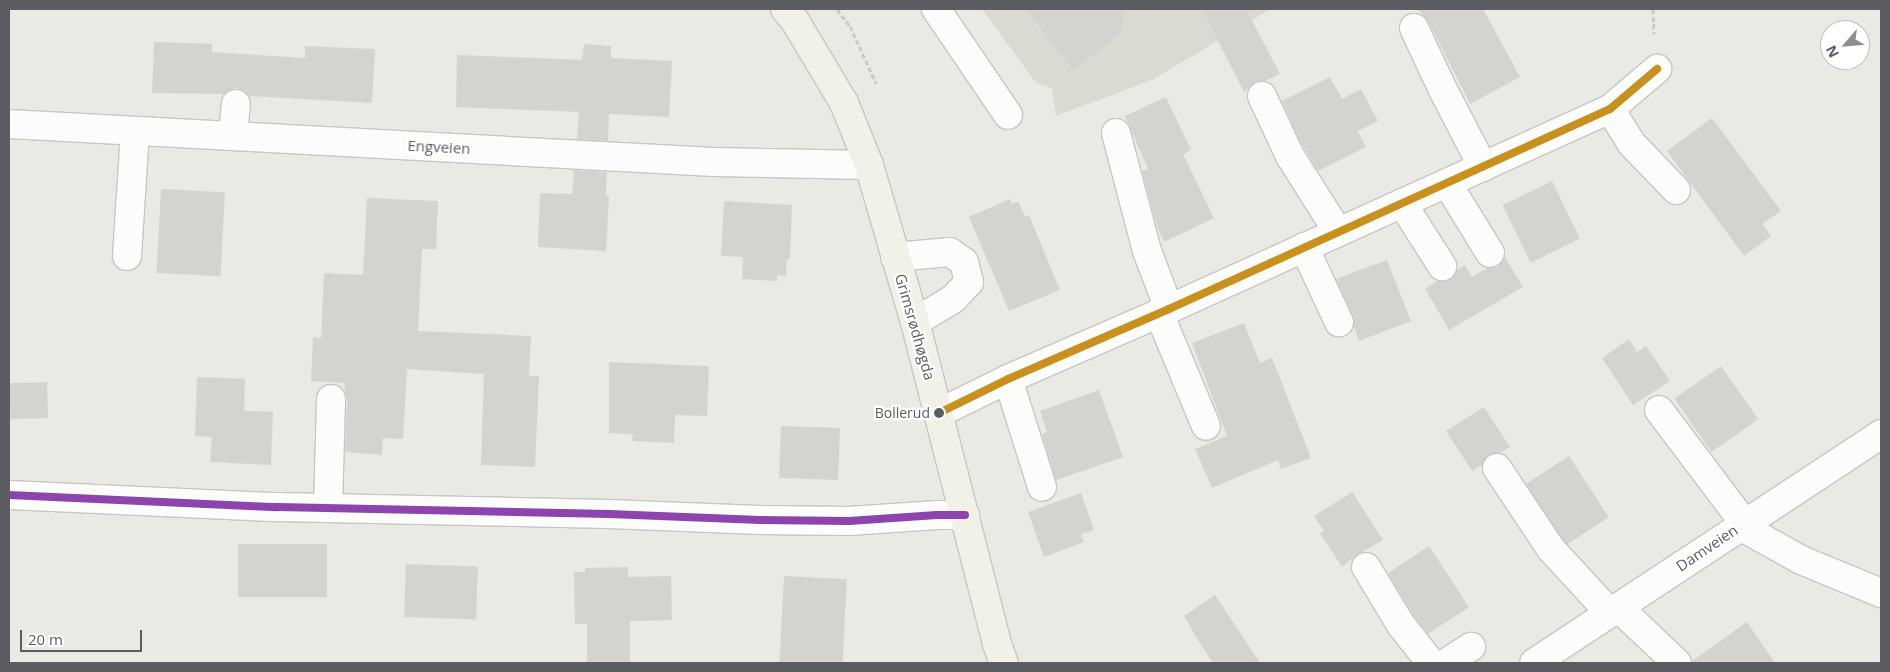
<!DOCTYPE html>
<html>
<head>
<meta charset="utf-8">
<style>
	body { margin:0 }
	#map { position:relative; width:1890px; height:672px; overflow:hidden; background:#eaeae5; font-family:"Open Sans",sans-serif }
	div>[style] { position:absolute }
	.education>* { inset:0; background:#dadad3 }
	.building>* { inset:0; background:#d4d3d0; transform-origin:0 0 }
	.path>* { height:3px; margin-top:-1.5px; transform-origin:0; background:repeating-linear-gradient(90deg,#c8cbca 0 5px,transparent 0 7.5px) }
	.roads { filter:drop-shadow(1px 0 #c6c6c6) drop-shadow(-1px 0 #c6c6c6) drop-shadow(0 1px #c6c6c6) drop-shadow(0 -1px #c6c6c6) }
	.minor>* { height:28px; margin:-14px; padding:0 14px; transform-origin:14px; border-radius:14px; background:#fcfcfb }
	.major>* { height:28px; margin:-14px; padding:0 14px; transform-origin:14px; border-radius:14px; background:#f1f1e8 }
	.bus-1>* { height:8px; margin:-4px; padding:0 4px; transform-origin:4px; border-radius:4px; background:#c8901d }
	.bus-2>* { height:8px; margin:-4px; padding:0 4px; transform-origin:4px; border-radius:4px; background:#8e44ad }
	.dots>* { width:14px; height:14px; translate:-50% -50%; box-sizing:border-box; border:2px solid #fff; border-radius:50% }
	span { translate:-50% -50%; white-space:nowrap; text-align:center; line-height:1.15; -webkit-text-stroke:4.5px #fff; paint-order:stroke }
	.bus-label { font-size:14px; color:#5b5d62 }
	.right { translate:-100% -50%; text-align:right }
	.street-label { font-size:15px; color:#5b5d62 }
	.frame { position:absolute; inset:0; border:10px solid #5b5d62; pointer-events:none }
	.north { position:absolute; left:1820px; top:20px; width:50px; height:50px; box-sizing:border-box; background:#fff; border:1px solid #bdbec0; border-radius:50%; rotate:243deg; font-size:14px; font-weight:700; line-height:20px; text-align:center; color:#5b5d62 }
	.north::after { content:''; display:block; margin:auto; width:18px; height:22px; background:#8d8e90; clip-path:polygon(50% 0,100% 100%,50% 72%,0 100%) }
	.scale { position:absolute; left:20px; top:630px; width:122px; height:22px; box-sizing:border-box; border:2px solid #5b5d62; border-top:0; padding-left:6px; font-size:15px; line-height:18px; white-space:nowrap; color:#5b5d62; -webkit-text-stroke:4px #fff; paint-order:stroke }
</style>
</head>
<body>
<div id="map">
	<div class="education">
		<i style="clip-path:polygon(982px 9px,1271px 9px,1152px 80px,1056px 116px,1052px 88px,1036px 83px)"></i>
	</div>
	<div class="building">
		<i style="clip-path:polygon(1026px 9px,1125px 9px,1121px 33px,1073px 70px)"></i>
		<i style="clip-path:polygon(1202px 9px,1246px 9px,1280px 74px,1265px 81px,1255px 82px,1244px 92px)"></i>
		<i style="clip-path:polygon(1418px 9px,1483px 9px,1520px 77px,1470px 104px,1428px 21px)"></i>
		<i style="clip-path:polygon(154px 42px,212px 44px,212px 52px,305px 58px,305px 46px,375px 49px,372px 103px,249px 96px,245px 91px,237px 88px,230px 90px,224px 94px,152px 93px)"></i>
		<i style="clip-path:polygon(584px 44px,611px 46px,611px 58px,672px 61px,669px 117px,609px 114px,608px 141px,577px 139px,579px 112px,456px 107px,457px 55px,582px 60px)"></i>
		<i style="clip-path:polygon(1330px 77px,1342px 99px,1361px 89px,1378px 121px,1358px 131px,1366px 147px,1318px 171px,1299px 139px,1282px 101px)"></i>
		<i style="clip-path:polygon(1166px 97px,1191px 150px,1183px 154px,1214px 218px,1164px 242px,1157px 226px,1142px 171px,1148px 169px,1125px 116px)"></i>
		<i style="clip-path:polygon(1712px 118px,1781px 211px,1762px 224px,1771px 236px,1744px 256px,1667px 151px)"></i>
		<i style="clip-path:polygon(574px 170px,607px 172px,606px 196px,609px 196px,606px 251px,538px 247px,540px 193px,572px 194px)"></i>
		<i style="left:1552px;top:181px;width:64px;height:55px;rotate:64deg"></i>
		<i style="left:161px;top:189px;width:64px;height:84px;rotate:3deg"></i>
		<i style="clip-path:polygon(367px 198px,438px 201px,436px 249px,422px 249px,418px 331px,531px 336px,529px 376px,539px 376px,535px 467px,481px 465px,484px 374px,407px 369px,403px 439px,383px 438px,382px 455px,345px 452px,347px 399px,344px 383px,311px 381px,313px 337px,321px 338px,324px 273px,363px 275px)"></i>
		<i style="clip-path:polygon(1010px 199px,1012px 204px,1018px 201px,1025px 217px,1029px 215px,1060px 290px,1009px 311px,969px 217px)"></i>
		<i style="clip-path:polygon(724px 201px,792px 205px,790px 259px,787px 259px,786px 276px,777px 275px,777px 281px,742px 279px,743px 257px,721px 256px)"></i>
		<i style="clip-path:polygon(1505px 257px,1523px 287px,1449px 330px,1425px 288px,1438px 281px,1450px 279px,1457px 270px,1465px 265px,1472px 277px,1487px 268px,1498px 267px)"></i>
		<i style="clip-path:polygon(1387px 260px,1411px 321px,1359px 341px,1354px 326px,1353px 315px,1336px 279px)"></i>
		<i style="clip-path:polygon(1244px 323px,1260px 363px,1272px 358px,1311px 458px,1281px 469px,1278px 460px,1212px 488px,1195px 449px,1227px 436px,1192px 343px)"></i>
		<i style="clip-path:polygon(1629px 339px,1637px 352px,1646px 346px,1670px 381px,1633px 405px,1602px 358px)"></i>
		<i style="clip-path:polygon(609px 362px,709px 366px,707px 416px,675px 415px,674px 443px,632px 441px,633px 434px,609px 433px)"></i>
		<i style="left:1721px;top:366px;width:65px;height:57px;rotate:55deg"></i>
		<i style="clip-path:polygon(197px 377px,245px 379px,244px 411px,273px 412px,271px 465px,210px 462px,212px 437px,195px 436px)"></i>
		<i style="left:47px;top:382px;width:36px;height:38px;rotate:88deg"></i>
		<i style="clip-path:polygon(1099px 390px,1123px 457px,1056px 480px,1042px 434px,1047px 432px,1040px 411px)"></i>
		<i style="clip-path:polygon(1484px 407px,1510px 447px,1500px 453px,1489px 455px,1482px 465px,1472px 471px,1446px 431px)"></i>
		<i style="left:781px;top:426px;width:59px;height:52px;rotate:2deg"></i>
		<i style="left:1569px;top:456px;width:73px;height:51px;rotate:57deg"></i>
		<i style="clip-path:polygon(1352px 492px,1383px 540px,1358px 554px,1342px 567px,1320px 533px,1324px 531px,1314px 516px)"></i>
		<i style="clip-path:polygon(1081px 493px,1094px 530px,1081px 534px,1084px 542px,1044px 557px,1028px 512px)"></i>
		<i style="left:238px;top:544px;width:89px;height:53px"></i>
		<i style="clip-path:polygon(1429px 546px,1469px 607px,1428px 634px,1414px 616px,1388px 573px)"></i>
		<i style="left:406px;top:564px;width:72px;height:53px;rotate:2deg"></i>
		<i style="clip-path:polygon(628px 567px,628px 577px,671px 576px,672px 620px,630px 621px,630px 663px,587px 663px,587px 624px,575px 624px,574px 572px,585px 572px,585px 568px)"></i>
		<i style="left:784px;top:576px;width:63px;height:86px;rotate:3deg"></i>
		<i style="clip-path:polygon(1215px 595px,1260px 663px,1213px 663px,1196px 637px,1184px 616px)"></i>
		<i style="clip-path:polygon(1747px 622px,1775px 663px,1692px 663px,1692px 661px)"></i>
	</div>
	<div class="path">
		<i style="left:837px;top:9px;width:21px;rotate:53deg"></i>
		<i style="left:850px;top:26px;width:63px;rotate:65.5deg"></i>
		<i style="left:1653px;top:9px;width:25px;rotate:88deg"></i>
	</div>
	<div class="roads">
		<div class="minor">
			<i style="left:936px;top:9px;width:128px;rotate:55.8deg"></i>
			<i style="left:1414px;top:28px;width:68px;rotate:64.9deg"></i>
			<i style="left:1443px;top:90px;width:87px;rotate:62.5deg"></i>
			<i style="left:1262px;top:96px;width:66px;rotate:65deg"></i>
			<i style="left:1290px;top:156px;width:90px;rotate:57.7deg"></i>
			<i style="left:1610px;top:109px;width:40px;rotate:58deg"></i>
			<i style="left:1631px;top:143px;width:65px;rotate:46.2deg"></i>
			<i style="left:9px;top:124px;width:706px;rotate:3.09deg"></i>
			<i style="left:714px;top:162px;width:155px;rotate:1.1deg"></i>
			<i style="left:1116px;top:133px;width:122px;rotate:75.3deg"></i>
			<i style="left:1147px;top:251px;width:62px;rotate:69.2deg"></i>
			<i style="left:233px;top:136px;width:32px;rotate:-85deg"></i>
			<i style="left:1447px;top:183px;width:82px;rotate:58.4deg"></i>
			<i style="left:1402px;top:203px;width:75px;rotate:57.6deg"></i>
			<i style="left:1304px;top:247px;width:83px;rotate:65deg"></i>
			<i style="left:127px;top:256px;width:125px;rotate:-86.3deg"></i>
			<i style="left:895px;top:257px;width:55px;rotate:-5.2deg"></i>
			<i style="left:950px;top:252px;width:17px;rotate:36deg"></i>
			<i style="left:964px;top:262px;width:21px;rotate:76deg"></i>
			<i style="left:969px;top:282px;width:23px;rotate:133deg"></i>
			<i style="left:953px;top:299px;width:44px;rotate:148.8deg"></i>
			<i style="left:1159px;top:313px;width:122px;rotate:67.4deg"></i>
			<i style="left:1008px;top:379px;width:113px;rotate:72.5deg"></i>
			<i style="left:1659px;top:410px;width:141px;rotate:53deg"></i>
			<i style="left:939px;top:413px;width:77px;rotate:-26.2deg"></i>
			<i style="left:1008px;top:379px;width:176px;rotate:-23.5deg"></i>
			<i style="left:1169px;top:309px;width:484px;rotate:-24.4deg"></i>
			<i style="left:1610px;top:109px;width:62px;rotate:-40.4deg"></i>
			<i style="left:1497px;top:468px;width:97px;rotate:56.3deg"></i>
			<i style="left:1551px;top:549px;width:87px;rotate:47.3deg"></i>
			<i style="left:9px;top:495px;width:268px;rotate:2.6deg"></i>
			<i style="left:277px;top:507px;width:332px;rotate:1.2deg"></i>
			<i style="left:609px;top:514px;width:151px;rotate:2.3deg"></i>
			<i style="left:760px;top:520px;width:89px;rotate:0.6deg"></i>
			<i style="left:849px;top:521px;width:88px;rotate:-3.9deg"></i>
			<i style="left:937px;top:515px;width:28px"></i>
			<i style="left:328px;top:508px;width:109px;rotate:-88.4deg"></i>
			<i style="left:1740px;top:526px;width:70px;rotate:29.1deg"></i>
			<i style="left:1801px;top:560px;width:87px;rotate:22.4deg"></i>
			<i style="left:1366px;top:567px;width:68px;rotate:58.9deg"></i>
			<i style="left:1401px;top:625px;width:48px;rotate:51.7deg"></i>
			<i style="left:1619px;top:608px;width:80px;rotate:43.5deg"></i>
			<i style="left:1446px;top:663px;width:30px;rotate:-33deg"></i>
			<i style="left:1534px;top:663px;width:416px;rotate:-33.4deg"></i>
		</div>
		<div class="major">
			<i style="left:785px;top:9px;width:16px;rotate:50deg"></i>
			<i style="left:795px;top:21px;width:96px;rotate:59.1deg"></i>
			<i style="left:844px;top:103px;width:67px;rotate:68deg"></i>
			<i style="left:869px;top:165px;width:164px;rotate:73.7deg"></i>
			<i style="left:915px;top:322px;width:332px;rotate:75.7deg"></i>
			<i style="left:997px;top:644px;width:20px;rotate:70deg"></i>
		</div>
	</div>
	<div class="bus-1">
		<i style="left:939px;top:413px;width:77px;rotate:-26.2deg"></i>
		<i style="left:1008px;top:379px;width:176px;rotate:-23.5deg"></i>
		<i style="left:1169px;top:309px;width:484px;rotate:-24.4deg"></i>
		<i style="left:1610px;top:109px;width:62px;rotate:-40.4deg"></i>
	</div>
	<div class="bus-2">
		<i style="left:9px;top:495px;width:268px;rotate:2.6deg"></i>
		<i style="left:277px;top:507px;width:332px;rotate:1.2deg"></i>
		<i style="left:609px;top:514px;width:151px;rotate:2.3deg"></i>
		<i style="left:760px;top:520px;width:89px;rotate:0.6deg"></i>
		<i style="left:849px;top:521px;width:88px;rotate:-3.9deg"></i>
		<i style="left:937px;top:515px;width:28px"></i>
	</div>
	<div class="dots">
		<i style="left:939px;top:413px;background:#5b5d62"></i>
	</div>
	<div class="bus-label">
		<span class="right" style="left:930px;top:413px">Bollerud</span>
	</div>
	<div class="street-label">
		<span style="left:439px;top:147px;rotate:3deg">Engveien</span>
		<span style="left:915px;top:327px;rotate:74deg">Grimsrødhøgda</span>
		<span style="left:1707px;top:548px;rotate:-34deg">Damveien</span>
	</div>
	<div class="frame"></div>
	<div class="north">N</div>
	<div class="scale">20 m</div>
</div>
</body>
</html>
